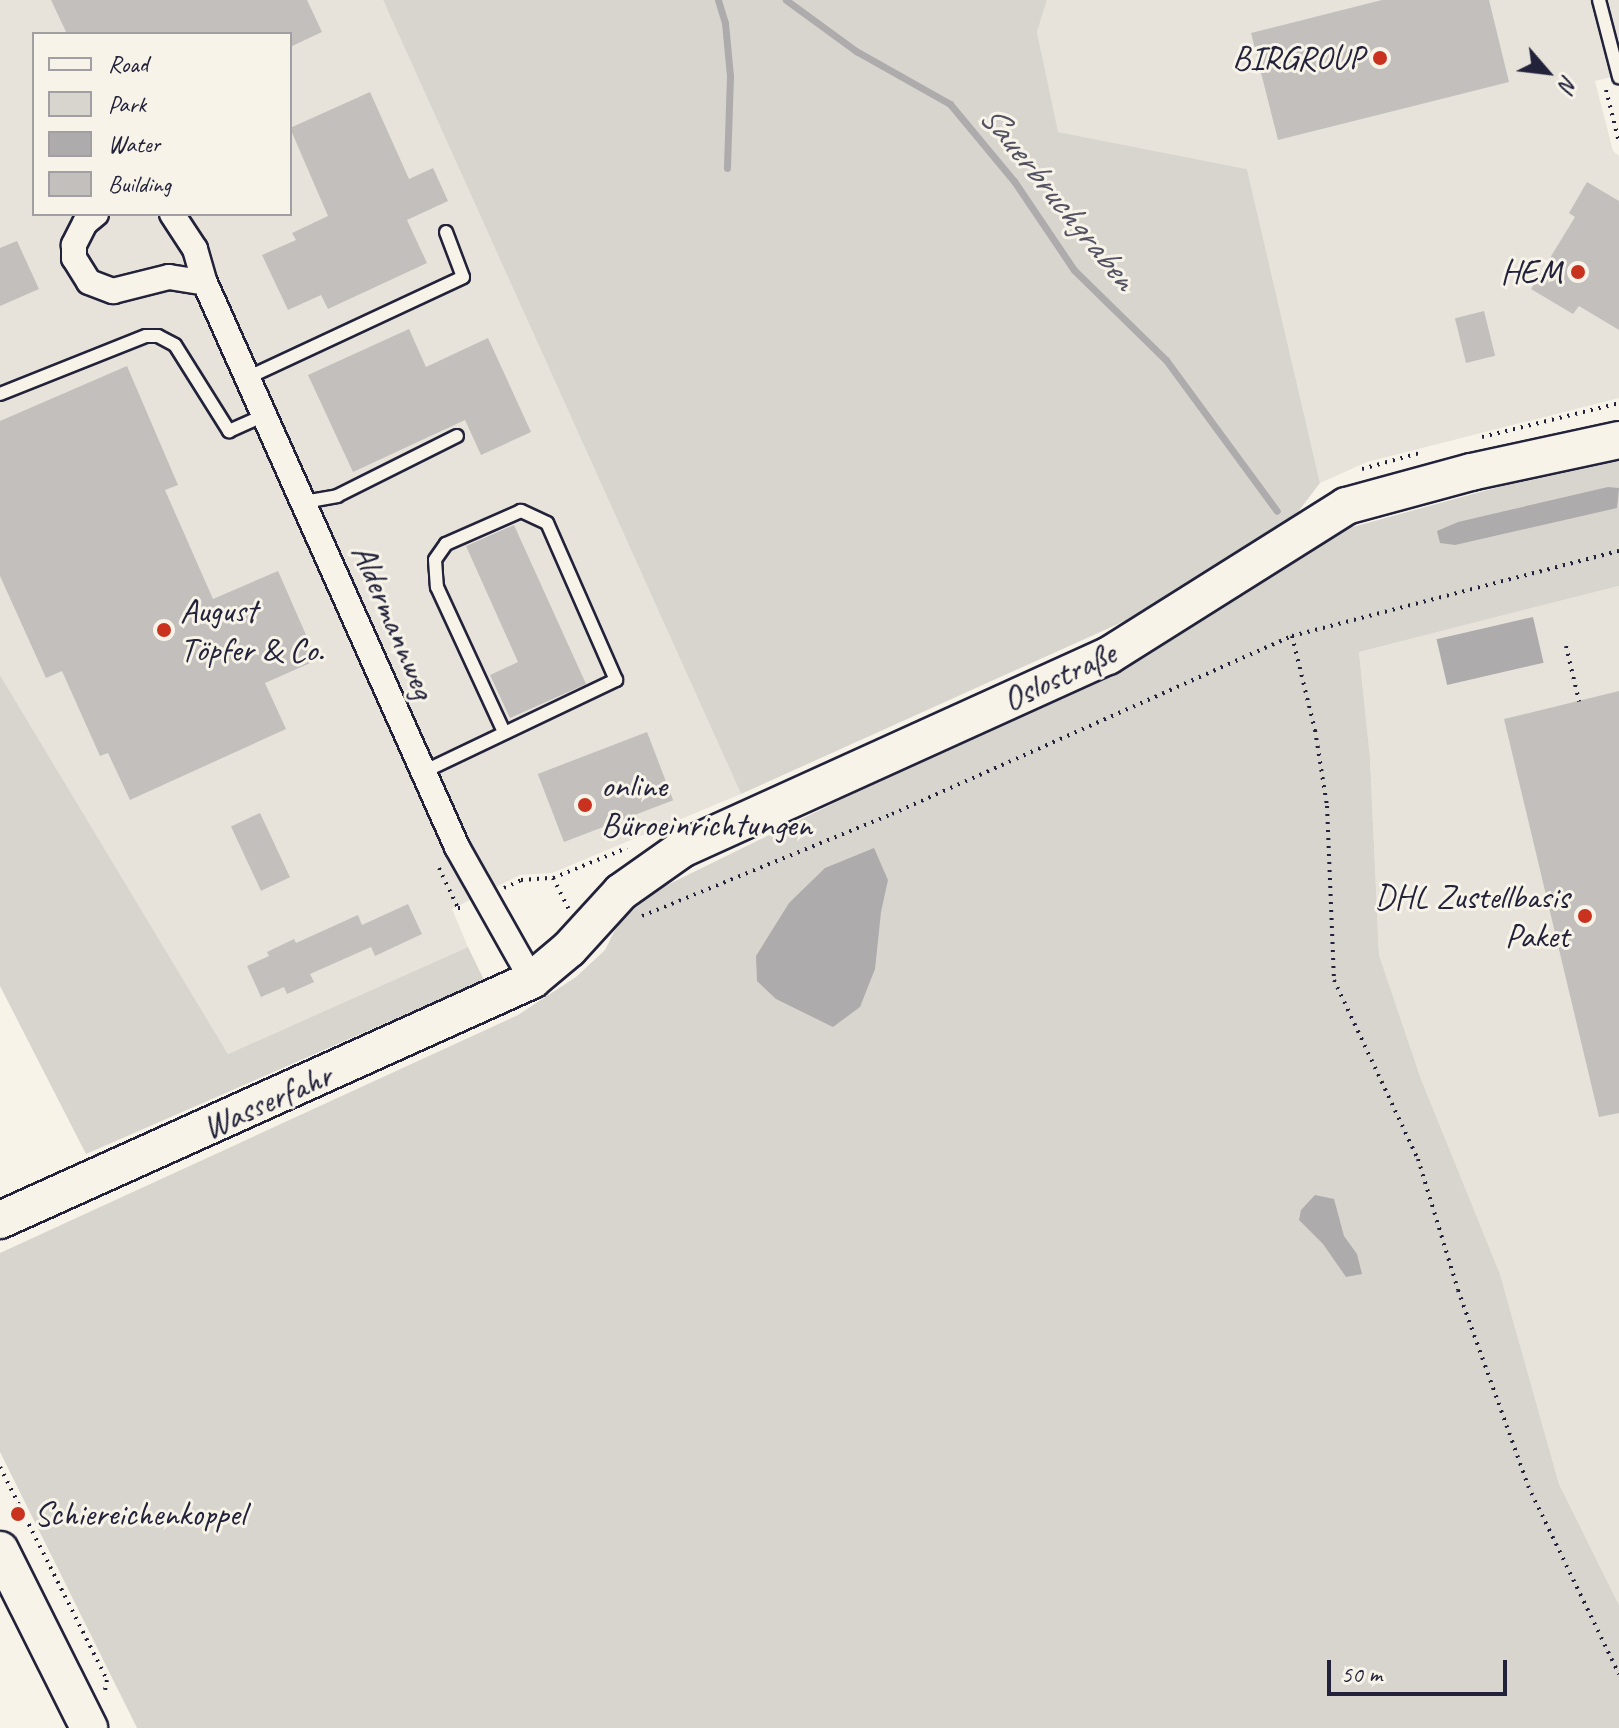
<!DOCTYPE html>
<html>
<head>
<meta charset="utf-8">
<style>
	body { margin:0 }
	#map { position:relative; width:1619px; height:1728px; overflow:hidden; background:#f7f3e8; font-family:Caveat,sans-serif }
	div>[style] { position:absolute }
	.built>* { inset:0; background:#e7e3db }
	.green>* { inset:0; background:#d8d5cf }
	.water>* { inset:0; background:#aeabad; transform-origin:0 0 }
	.stream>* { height:7px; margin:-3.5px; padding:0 3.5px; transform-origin:3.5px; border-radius:3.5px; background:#aeabad }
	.building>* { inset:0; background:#c2bfbd; transform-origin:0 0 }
	.path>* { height:4px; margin-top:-2px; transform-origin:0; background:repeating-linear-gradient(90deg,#22223b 0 2px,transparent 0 8px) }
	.roads { filter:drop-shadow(2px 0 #22223b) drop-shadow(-2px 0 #22223b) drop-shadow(0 2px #22223b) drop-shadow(0 -2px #22223b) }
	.lane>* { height:12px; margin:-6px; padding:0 6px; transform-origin:6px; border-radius:6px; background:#f7f3e8 }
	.street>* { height:24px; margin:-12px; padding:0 12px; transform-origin:12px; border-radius:12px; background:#f7f3e8 }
	.secondary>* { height:36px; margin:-18px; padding:0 18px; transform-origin:18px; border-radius:18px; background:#f7f3e8 }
	.dots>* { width:22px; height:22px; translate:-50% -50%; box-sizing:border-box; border:4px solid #f7f3e8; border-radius:50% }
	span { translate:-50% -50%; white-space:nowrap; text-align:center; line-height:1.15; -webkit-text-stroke:6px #f7f3e8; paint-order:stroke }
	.poi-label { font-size:34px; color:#22223b }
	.right { translate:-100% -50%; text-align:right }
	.left { translate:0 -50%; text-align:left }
	.street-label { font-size:34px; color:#22223b }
	.water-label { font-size:36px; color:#535263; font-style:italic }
	.legend { position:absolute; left:32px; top:32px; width:260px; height:184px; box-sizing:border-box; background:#f7f3e8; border:2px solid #a29fa3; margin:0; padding:10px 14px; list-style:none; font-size:24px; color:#22223b }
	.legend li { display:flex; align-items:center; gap:16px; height:40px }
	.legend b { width:40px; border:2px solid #a29fa3 }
	.north { position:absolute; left:1507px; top:32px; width:80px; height:80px; -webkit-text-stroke:6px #f7f3e8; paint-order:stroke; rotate:118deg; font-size:22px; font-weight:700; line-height:32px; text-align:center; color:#22223b }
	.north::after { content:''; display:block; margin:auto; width:28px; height:36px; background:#22223b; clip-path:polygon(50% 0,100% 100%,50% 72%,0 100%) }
	.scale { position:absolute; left:1327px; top:1660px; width:180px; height:36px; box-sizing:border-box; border:4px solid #22223b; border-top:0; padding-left:10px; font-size:24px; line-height:28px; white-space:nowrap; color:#22223b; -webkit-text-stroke:6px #f7f3e8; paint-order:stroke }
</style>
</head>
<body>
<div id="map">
	<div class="built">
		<i style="clip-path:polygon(evenodd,0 0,383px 0,741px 794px,552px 873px,520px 875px,452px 909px,468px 947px,228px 1054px,0 675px,0 0,34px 34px,290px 34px,290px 214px,34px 214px,34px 34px)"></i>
		<i style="clip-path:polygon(1047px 0,1619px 0,1619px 75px,1595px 81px,1613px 151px,1619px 156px,1619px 398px,1367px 462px,1320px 483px,1247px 169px,1057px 132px,1037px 32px)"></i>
		<i style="clip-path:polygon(1619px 586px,1619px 1605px,1559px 1484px,1500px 1274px,1421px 1079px,1379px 955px,1370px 757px,1359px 652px)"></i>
	</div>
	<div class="green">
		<i style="clip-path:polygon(383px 0,1047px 0,1037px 32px,1058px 132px,1247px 169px,1320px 483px,1294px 517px,1138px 615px,741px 794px)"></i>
		<i style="clip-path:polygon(1619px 454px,1619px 586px,1359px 652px,1370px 757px,1379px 955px,1421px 1079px,1500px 1274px,1559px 1484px,1619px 1605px,1619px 1728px,137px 1728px,0 1452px,0 1253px,518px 1015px,576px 977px,605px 950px,619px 922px,655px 891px,1170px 638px,1349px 528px)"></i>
		<i style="clip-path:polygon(0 675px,228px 1054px,468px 947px,484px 980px,86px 1154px,0 986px)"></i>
	</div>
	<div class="water">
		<i style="clip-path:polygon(1608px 487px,1619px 488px,1617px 508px,1455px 545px,1440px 543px,1437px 531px,1458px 522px)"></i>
		<i style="left:1533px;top:617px;width:47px;height:99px;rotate:77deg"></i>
		<i style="clip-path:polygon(874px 848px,888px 880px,881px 912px,875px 969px,860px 1007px,833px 1027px,776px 999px,757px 981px,756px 956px,789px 903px,825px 868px)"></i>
		<i style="clip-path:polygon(1315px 1195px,1334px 1199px,1344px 1236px,1357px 1254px,1362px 1274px,1346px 1277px,1323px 1244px,1299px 1220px,1301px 1210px)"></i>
	</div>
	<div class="stream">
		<i style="left:718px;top:0;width:24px;rotate:73deg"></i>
		<i style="left:725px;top:23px;width:53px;rotate:84.6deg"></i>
		<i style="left:730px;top:76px;width:92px;rotate:91.9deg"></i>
		<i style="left:786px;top:0;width:87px;rotate:36.1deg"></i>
		<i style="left:856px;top:51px;width:108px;rotate:29.4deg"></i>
		<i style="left:950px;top:104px;width:100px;rotate:50.3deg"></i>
		<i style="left:1014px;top:181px;width:107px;rotate:56deg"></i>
		<i style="left:1074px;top:270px;width:129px;rotate:44.4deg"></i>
		<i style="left:1166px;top:360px;width:187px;rotate:53.7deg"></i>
	</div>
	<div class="building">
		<i style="clip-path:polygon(51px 0,307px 0,322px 32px,290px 47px,290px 34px,67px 34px)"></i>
		<i style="clip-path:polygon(1382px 0,1489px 0,1509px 82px,1278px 140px,1251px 33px)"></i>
		<i style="clip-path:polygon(370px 92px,409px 179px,433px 168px,448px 201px,407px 220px,427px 263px,328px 309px,321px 295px,288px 310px,262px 255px,296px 240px,292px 233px,328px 216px,290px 128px)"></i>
		<i style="clip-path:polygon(1587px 182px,1619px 201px,1619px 330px,1579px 306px,1573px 314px,1531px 289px,1575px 217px,1569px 213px)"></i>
		<i style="clip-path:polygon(17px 241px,39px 289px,0 306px,0 248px)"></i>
		<i style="left:1484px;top:311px;width:46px;height:30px;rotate:76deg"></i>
		<i style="clip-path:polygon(409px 329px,426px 367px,488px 338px,531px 432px,481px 455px,465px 420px,353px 472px,308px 375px)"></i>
		<i style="clip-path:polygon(127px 366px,178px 485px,165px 490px,213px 599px,278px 571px,317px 660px,265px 683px,286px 729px,130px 800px,108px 753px,100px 756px,62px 671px,46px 678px,0 576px,0 421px)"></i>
		<i style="clip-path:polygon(514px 525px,586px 684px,510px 718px,490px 675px,518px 662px,466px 546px)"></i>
		<i style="clip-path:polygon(1619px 691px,1619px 1113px,1599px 1117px,1504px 719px)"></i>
		<i style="left:647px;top:732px;width:73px;height:117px;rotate:69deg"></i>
		<i style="left:260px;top:813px;width:71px;height:32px;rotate:65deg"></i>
		<i style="clip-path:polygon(408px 904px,422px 934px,375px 956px,371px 947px,310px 974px,314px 982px,287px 994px,284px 987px,261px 997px,247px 966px,269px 956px,267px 952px,294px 939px,296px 943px,358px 915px,362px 925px)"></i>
	</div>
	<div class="path">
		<i style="left:1606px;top:90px;width:54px;rotate:76deg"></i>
		<i style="left:1482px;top:437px;width:141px;rotate:-13.9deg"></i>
		<i style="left:1362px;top:469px;width:63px;rotate:-15.6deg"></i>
		<i style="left:1292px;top:636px;width:97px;rotate:76.3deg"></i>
		<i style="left:1315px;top:730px;width:77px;rotate:81deg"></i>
		<i style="left:1327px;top:806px;width:174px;rotate:87.7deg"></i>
		<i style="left:1334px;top:980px;width:198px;rotate:64.9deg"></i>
		<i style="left:1418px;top:1159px;width:137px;rotate:73deg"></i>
		<i style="left:1458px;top:1290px;width:208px;rotate:70.3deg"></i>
		<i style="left:1528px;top:1486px;width:209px;rotate:64.2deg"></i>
		<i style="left:1566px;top:646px;width:57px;rotate:76.7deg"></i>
		<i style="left:439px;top:868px;width:44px;rotate:64.6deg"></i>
		<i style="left:458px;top:908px;width:6px"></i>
		<i style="left:553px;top:878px;width:34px;rotate:63deg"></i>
		<i style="left:504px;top:888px;width:19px;rotate:-25deg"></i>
		<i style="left:521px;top:880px;width:32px;rotate:-4deg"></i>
		<i style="left:553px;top:878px;width:80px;rotate:-22.1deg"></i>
		<i style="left:642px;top:916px;width:270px;rotate:-22.2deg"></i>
		<i style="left:892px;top:814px;width:438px;rotate:-24deg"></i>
		<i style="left:1292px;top:636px;width:338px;rotate:-14.6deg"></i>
		<i style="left:0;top:1467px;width:238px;rotate:63.3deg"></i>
		<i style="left:107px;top:1680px;width:10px;rotate:101deg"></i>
	</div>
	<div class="roads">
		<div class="lane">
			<i style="left:1599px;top:0;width:80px;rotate:75.4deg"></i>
			<i style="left:249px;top:377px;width:236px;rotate:-25deg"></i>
			<i style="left:463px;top:277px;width:48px;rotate:-110.7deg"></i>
			<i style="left:0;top:394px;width:157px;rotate:-21.7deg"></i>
			<i style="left:146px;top:336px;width:12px"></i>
			<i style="left:158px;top:336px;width:19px;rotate:28deg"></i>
			<i style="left:175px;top:345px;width:102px;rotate:57.9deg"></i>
			<i style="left:229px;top:431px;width:39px;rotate:-24deg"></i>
			<i style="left:304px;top:502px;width:34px;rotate:-10deg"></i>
			<i style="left:337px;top:496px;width:134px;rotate:-26.6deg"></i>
			<i style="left:423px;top:772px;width:214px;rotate:-25.5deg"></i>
			<i style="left:616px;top:680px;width:171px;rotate:-113.7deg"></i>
			<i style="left:547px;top:523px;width:29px;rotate:-155deg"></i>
			<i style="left:521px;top:511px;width:82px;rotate:156.3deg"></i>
			<i style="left:446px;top:544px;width:19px;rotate:125deg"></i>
			<i style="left:435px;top:560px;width:27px;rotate:86deg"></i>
			<i style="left:437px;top:587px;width:160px;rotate:65.2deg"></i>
		</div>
		<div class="street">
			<i style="left:96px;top:214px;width:14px;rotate:141deg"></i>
			<i style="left:85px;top:223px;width:25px;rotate:117deg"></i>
			<i style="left:74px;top:245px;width:13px;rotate:90deg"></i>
			<i style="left:74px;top:258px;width:28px;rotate:58deg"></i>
			<i style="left:89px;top:282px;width:26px;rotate:21deg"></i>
			<i style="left:113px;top:291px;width:58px;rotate:-14deg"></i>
			<i style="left:169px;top:277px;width:36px;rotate:9deg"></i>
			<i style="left:172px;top:214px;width:42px;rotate:56.7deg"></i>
			<i style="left:195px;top:249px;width:35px;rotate:74deg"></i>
			<i style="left:205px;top:283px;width:618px;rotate:65.92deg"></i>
			<i style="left:457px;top:847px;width:153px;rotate:60.6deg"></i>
		</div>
		<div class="secondary">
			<i style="left:0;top:1220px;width:584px;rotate:-24.28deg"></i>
			<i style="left:532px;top:980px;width:48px;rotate:-40deg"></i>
			<i style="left:569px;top:949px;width:77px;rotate:-47.6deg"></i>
			<i style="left:621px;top:892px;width:75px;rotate:-35.2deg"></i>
			<i style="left:682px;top:849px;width:468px;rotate:-24.4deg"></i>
			<i style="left:1108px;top:656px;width:281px;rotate:-32.2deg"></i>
			<i style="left:1346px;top:506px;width:130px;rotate:-15.2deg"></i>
			<i style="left:1471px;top:472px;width:151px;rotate:-12.2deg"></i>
			<i style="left:0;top:1550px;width:199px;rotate:63.4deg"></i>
		</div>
	</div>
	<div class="dots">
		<i style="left:1380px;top:58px;background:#c8321e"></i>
		<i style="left:1578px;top:272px;background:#c8321e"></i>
		<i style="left:164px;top:630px;background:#c8321e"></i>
		<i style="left:585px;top:805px;background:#c8321e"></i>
		<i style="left:1585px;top:916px;background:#c8321e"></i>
		<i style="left:18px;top:1514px;background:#c8321e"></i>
	</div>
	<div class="poi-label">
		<span class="right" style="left:1364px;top:58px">BIRGROUP</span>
		<span class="right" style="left:1562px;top:272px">HEM</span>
		<span class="left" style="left:180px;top:630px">August<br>Töpfer &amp; Co.</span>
		<span class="left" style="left:601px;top:805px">online<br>Büroeinrichtungen</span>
		<span class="right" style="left:1569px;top:916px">DHL Zustellbasis<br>Paket</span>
		<span class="left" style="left:34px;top:1514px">Schiereichenkoppel</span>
	</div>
	<div class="street-label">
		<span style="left:394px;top:621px;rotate:67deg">Aldermannweg</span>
		<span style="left:1059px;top:676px;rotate:-25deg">Oslostraße</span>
		<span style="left:267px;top:1101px;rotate:-24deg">Wasserfahr</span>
	</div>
	<div class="water-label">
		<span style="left:1058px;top:197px;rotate:51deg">Sauerbruchgraben</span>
	</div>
	<ul class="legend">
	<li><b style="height:10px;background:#f7f3e8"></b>Road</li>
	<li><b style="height:22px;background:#d8d5cf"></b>Park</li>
	<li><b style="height:22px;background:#aeabad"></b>Water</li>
	<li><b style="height:22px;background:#c2bfbd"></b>Building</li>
	</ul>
	<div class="north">N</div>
	<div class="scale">50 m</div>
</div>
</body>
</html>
